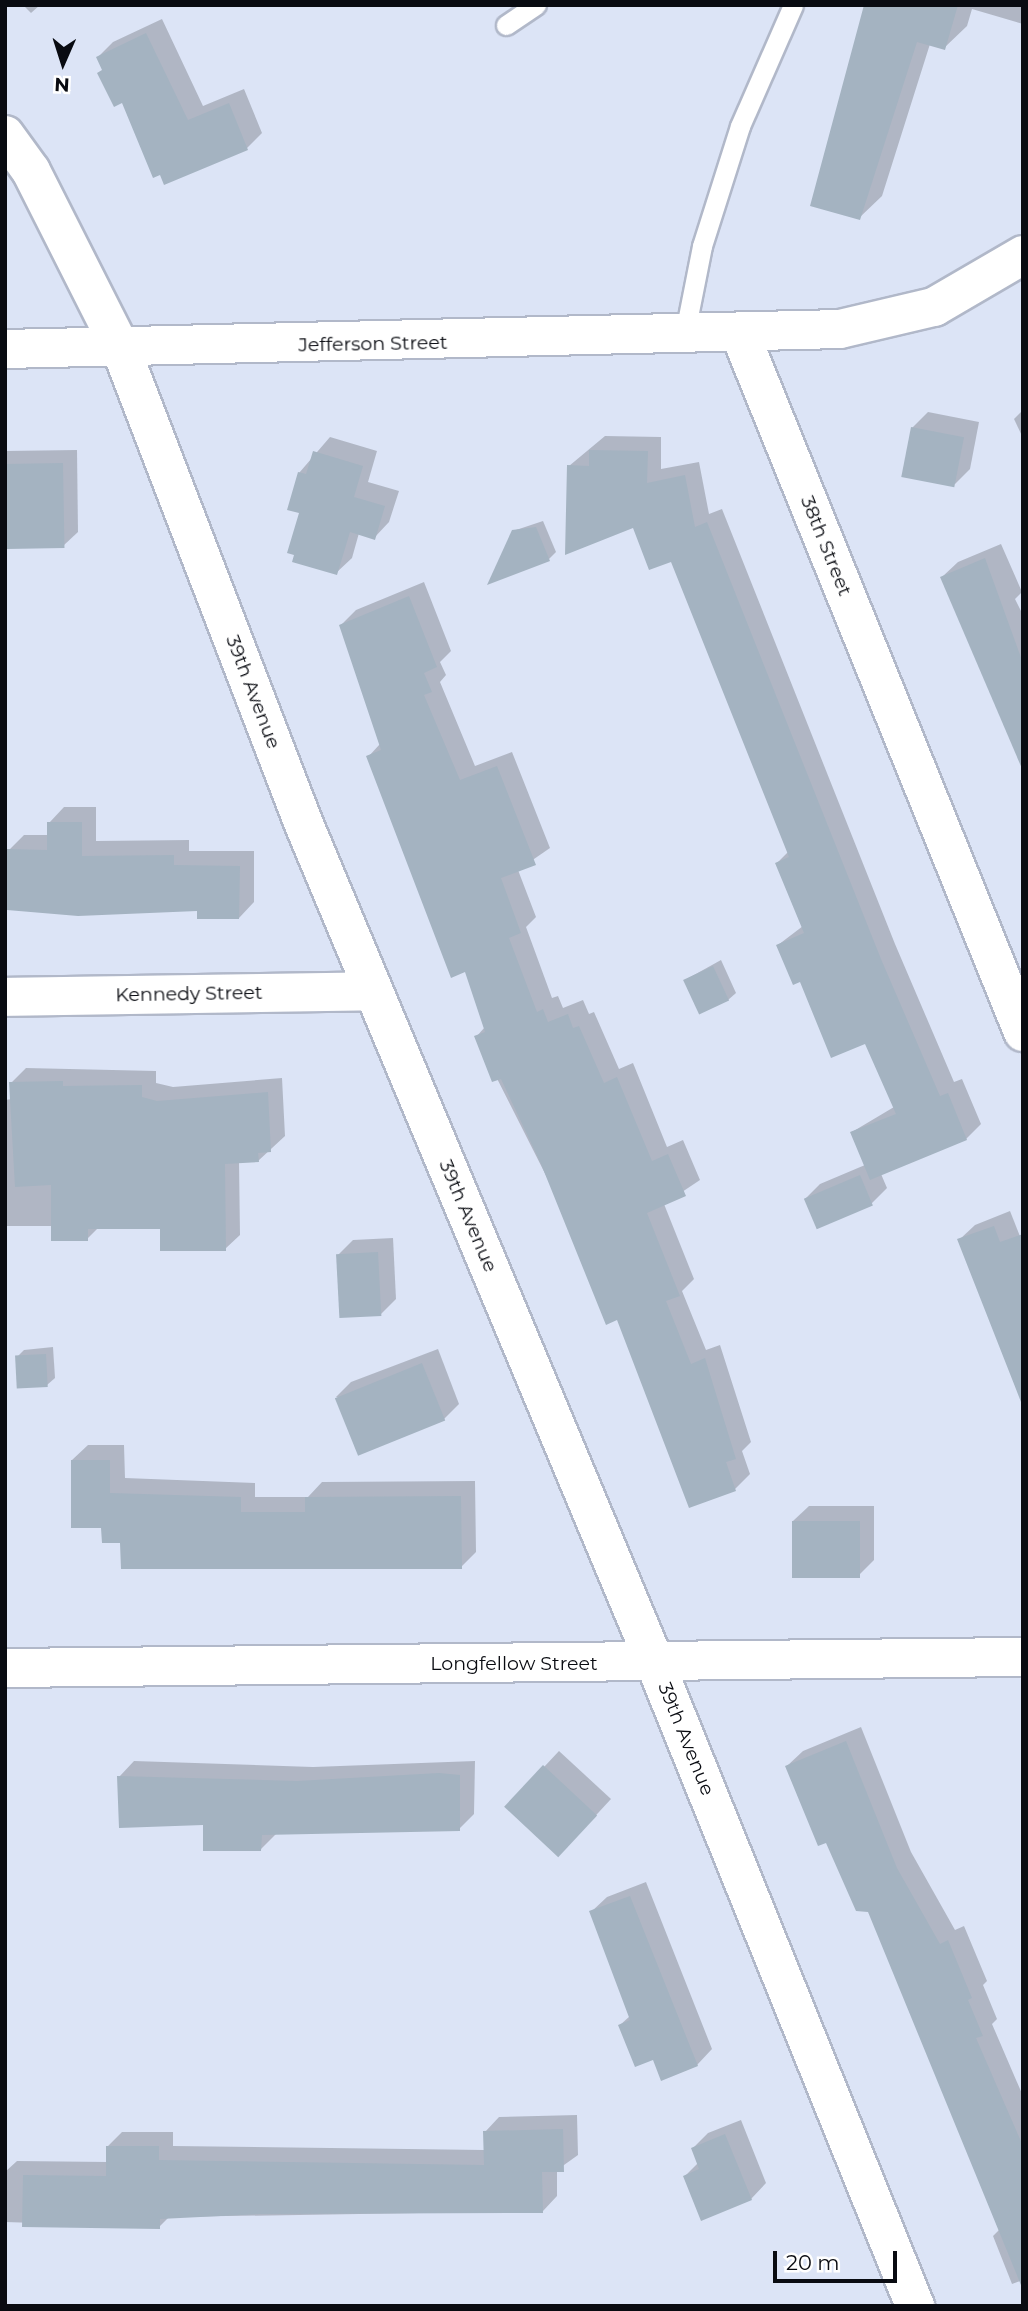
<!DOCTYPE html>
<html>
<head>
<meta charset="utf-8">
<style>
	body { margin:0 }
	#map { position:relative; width:1028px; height:2311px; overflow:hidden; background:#dce4f6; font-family:Montserrat,sans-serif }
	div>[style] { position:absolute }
	.shadow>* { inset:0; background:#0003 }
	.building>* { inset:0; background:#a4b3c1; transform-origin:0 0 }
	.roads { filter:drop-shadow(2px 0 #b1b8c9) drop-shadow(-2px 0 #b1b8c9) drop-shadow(0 2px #b1b8c9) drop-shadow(0 -2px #b1b8c9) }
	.lane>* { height:19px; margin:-9.5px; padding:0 9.5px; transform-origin:9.5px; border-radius:9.5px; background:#fff }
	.street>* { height:38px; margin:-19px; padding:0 19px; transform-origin:19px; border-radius:19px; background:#fff }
	.secondary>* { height:38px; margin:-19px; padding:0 19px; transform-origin:19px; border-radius:19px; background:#fff }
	span { translate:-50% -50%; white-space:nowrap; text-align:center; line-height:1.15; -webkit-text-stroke:5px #fff; paint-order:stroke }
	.street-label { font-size:19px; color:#090b11 }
	.frame { position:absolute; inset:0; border:7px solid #090b11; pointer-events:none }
	.north { position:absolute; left:28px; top:28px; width:70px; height:70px; -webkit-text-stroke:5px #fff; paint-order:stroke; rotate:183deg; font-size:19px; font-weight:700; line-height:28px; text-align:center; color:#090b11 }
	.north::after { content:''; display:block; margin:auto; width:24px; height:32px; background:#090b11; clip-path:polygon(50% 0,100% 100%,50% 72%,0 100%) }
	.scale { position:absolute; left:773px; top:2251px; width:124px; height:32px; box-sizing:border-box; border:4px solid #090b11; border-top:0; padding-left:9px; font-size:21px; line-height:24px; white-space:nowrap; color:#090b11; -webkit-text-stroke:5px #fff; paint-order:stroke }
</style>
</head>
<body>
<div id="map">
	<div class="shadow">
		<i style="clip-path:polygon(23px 5px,40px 5px,31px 13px)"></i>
		<i style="clip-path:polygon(878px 5px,1023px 5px,1023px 24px,972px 9px,967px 26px,944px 48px,930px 44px,882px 196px,859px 218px)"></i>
		<i style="clip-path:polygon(162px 19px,203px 106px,244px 89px,262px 133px,247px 148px,123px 100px,98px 57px,113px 42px)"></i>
		<i style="clip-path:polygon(1023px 410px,1023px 438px,1014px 419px)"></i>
		<i style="clip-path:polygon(928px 412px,979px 422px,970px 469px,955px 484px,912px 428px)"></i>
		<i style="clip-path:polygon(605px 436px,661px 437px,661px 469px,699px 462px,709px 514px,722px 509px,895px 944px,954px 1082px,962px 1079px,981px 1124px,966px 1139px,881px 1174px,887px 1188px,872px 1203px,805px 1199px,820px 1184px,865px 1165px,852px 1132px,894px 1107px,866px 1042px,801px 979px,778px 945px,803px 926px,777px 863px,789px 851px,672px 560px,569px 466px)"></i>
		<i style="clip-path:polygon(330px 437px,377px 451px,368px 482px,399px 491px,389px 522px,374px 538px,359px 533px,352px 558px,336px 573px,301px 512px,299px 473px)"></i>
		<i style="clip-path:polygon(77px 450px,78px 532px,63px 546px,5px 547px,5px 451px)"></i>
		<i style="clip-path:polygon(543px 521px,556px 552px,549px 559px,513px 531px)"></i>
		<i style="clip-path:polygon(1001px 544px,1022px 592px,1015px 599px,1023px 615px,1023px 717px,942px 577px,958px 562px)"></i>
		<i style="clip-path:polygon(424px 582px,451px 651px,440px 662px,446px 675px,440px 682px,475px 766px,512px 752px,550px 848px,518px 870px,536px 917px,526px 927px,552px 998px,558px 996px,563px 1008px,583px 1000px,589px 1014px,594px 1012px,619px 1069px,633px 1063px,667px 1147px,683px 1140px,700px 1180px,664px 1204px,694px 1279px,682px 1291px,706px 1350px,720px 1345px,751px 1442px,742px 1451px,750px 1474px,735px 1489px,618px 1318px,476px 1037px,485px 1027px,466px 970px,368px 757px,380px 744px,341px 625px,356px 610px)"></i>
		<i style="clip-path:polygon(64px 807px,96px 807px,96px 841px,189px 840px,189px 851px,254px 851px,254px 902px,239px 918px,9px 850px,24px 835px,49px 835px,49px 823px)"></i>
		<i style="clip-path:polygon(721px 960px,736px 993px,728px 1000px,685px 980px)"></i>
		<i style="clip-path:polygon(26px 1068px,156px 1071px,156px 1083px,173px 1087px,282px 1078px,285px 1136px,258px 1161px,239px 1161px,240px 1235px,225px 1249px,162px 1227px,98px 1228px,87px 1239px,53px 1226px,5px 1226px,5px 1100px,12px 1099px,11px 1083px)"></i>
		<i style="clip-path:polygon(1010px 1211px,1023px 1244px,1023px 1399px,959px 1240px,975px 1225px)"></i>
		<i style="clip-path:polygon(393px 1238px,396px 1299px,381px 1314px,338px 1255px,353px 1240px)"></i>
		<i style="clip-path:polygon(53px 1347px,55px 1378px,47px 1385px,17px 1357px,24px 1350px)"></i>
		<i style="clip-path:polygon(438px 1349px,459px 1404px,444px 1419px,336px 1397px,351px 1382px)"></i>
		<i style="clip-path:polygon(88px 1445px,124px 1445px,125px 1478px,255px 1483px,255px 1497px,308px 1497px,322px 1482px,475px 1481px,476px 1552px,461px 1567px,122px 1541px,103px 1526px,72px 1460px)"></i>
		<i style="clip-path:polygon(809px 1506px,874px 1506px,874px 1560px,859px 1575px,793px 1521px)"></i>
		<i style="clip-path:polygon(861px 1727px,911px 1852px,955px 1930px,964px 1926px,987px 1981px,983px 1985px,997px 2019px,992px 2024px,1023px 2096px,1023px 2280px,1012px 2284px,993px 2236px,999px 2230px,870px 1910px,787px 1766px,803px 1751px)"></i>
		<i style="clip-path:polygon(559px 1751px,611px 1799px,574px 1839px,544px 1767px)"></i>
		<i style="clip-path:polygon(134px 1761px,313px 1767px,475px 1761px,474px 1814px,459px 1829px,277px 1833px,261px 1849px,119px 1777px)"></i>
		<i style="clip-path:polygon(646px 1882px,712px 2049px,697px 2065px,654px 2057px,620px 2025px,630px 2016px,591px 1912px,607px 1897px)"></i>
		<i style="clip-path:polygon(577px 2115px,578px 2155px,557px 2170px,557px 2196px,543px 2211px,169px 2217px,159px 2227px,5px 2222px,5px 2172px,17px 2161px,108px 2162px,108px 2146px,122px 2132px,173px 2132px,173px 2146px,485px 2150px,485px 2132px,499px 2117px)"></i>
		<i style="clip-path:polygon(741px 2120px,766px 2183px,751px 2199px,685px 2176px,698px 2163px,693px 2148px,708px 2133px)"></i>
	</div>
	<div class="building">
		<i style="clip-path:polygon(864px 5px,958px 5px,945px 50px,917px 42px,860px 220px,810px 206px)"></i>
		<i style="clip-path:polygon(146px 33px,188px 120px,229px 103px,248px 150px,164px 185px,160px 175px,153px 178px,122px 103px,114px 107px,97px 73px,102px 70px,96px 57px)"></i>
		<i style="left:911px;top:427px;width:54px;height:51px;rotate:11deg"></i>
		<i style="clip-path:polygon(589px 450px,648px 451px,647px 483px,685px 475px,695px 527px,707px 522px,881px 959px,940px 1096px,948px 1093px,967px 1140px,870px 1180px,850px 1132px,896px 1114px,865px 1044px,831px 1058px,800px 982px,793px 985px,776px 945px,804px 933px,775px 863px,789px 857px,671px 562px,649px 570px,633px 528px,565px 555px,567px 465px,589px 466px)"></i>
		<i style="clip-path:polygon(313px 451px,363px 466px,354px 497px,385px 506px,375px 540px,350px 532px,337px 575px,292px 562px,294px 555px,287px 553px,299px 513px,287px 510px,298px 472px,306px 474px)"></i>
		<i style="left:63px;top:463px;width:85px;height:58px;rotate:89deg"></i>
		<i style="clip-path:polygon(536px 527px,550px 561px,487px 585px,512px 530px)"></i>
		<i style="clip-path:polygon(985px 558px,1023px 663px,1023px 771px,940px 577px)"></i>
		<i style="clip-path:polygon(409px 596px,437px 667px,424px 673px,432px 692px,424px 695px,460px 780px,497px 766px,536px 865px,501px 878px,521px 933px,509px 938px,537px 1012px,543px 1009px,548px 1022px,568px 1014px,573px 1028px,579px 1026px,604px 1083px,617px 1077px,652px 1161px,668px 1154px,686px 1196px,647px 1213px,680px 1296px,666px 1301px,691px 1364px,705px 1358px,736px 1459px,726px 1462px,736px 1491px,689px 1508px,617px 1320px,606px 1325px,541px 1164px,501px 1079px,492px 1082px,474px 1036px,485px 1032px,465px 972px,451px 978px,366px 756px,381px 750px,339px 625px)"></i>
		<i style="clip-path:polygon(47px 822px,82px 822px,82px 856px,174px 855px,174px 865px,240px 866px,239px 919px,197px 919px,197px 911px,78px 916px,7px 910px,7px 849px,47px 850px)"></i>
		<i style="left:713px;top:966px;width:38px;height:33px;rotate:65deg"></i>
		<i style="clip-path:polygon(63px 1081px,63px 1086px,142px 1085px,142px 1097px,157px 1101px,268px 1092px,271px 1152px,258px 1153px,259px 1162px,225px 1164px,226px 1251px,160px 1251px,160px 1229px,88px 1229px,88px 1241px,51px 1241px,51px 1185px,15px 1187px,9px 1082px)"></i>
		<i style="left:860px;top:1175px;width:33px;height:61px;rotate:67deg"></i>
		<i style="clip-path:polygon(994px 1226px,1000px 1242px,1023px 1234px,1021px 1402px,957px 1239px)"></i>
		<i style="left:378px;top:1252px;width:64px;height:42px;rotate:87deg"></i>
		<i style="left:46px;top:1354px;width:33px;height:31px;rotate:87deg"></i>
		<i style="left:422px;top:1363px;width:62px;height:94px;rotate:68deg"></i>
		<i style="clip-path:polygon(71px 1460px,110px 1460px,110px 1493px,241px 1497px,241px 1512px,305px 1512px,305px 1497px,461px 1496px,462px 1569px,121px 1569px,120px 1543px,102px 1543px,101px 1528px,71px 1528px)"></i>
		<i style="left:792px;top:1521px;width:68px;height:57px"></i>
		<i style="clip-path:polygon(846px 1741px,897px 1868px,940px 1944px,948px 1940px,972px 1998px,968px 2000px,983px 2036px,976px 2038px,1023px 2146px,1023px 2290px,868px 1912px,856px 1911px,826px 1843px,818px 1846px,785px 1766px)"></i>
		<i style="left:543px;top:1765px;width:74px;height:57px;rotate:43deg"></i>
		<i style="clip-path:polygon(439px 1773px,460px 1775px,460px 1831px,262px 1835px,261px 1851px,203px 1851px,203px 1825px,119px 1828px,117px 1776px,297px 1781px)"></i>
		<i style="clip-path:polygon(630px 1896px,698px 2066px,661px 2081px,653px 2060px,635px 2067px,618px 2025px,630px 2020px,589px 1911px)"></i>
		<i style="clip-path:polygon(563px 2129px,564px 2172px,542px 2172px,543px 2213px,259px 2214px,160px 2219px,160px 2229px,22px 2227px,23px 2175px,106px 2176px,106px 2146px,159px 2146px,159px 2160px,484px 2165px,483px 2131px)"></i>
		<i style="clip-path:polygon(725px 2134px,752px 2200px,701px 2221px,683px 2176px,699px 2169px,691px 2148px)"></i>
	</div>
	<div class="roads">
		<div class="lane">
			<i style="left:506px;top:25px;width:36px;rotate:-34deg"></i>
			<i style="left:684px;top:337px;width:93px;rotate:-78.8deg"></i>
			<i style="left:702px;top:246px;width:126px;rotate:-72.4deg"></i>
			<i style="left:740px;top:126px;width:132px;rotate:-66.3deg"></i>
		</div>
		<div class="street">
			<i style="left:5px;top:135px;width:44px;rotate:54.2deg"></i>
			<i style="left:31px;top:171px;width:199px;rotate:63.2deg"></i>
			<i style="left:121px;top:349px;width:507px;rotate:68.95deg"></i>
			<i style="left:303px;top:822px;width:912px;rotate:67.29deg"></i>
			<i style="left:655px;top:1663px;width:694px;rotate:67.98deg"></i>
			<i style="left:741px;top:336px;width:751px;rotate:67.94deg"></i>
			<i style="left:5px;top:997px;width:368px;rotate:-0.9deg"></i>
			<i style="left:5px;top:1668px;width:1018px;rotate:-0.62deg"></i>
		</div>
		<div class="secondary">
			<i style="left:5px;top:349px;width:835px;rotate:-1.37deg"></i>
			<i style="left:840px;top:329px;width:97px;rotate:-13.2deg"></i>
			<i style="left:934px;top:307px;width:103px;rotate:-30.3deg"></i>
		</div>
	</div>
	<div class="street-label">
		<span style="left:373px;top:344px;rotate:-1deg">Jefferson Street</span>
		<span style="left:826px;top:546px;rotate:68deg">38th Street</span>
		<span style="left:253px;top:692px;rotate:69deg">39th Avenue</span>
		<span style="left:189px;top:994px;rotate:-1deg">Kennedy Street</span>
		<span style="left:468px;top:1216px;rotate:67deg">39th Avenue</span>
		<span style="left:514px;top:1664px">Longfellow Street</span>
		<span style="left:686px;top:1739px;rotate:68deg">39th Avenue</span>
	</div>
	<div class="frame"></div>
	<div class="north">N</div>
	<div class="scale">20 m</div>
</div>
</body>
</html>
